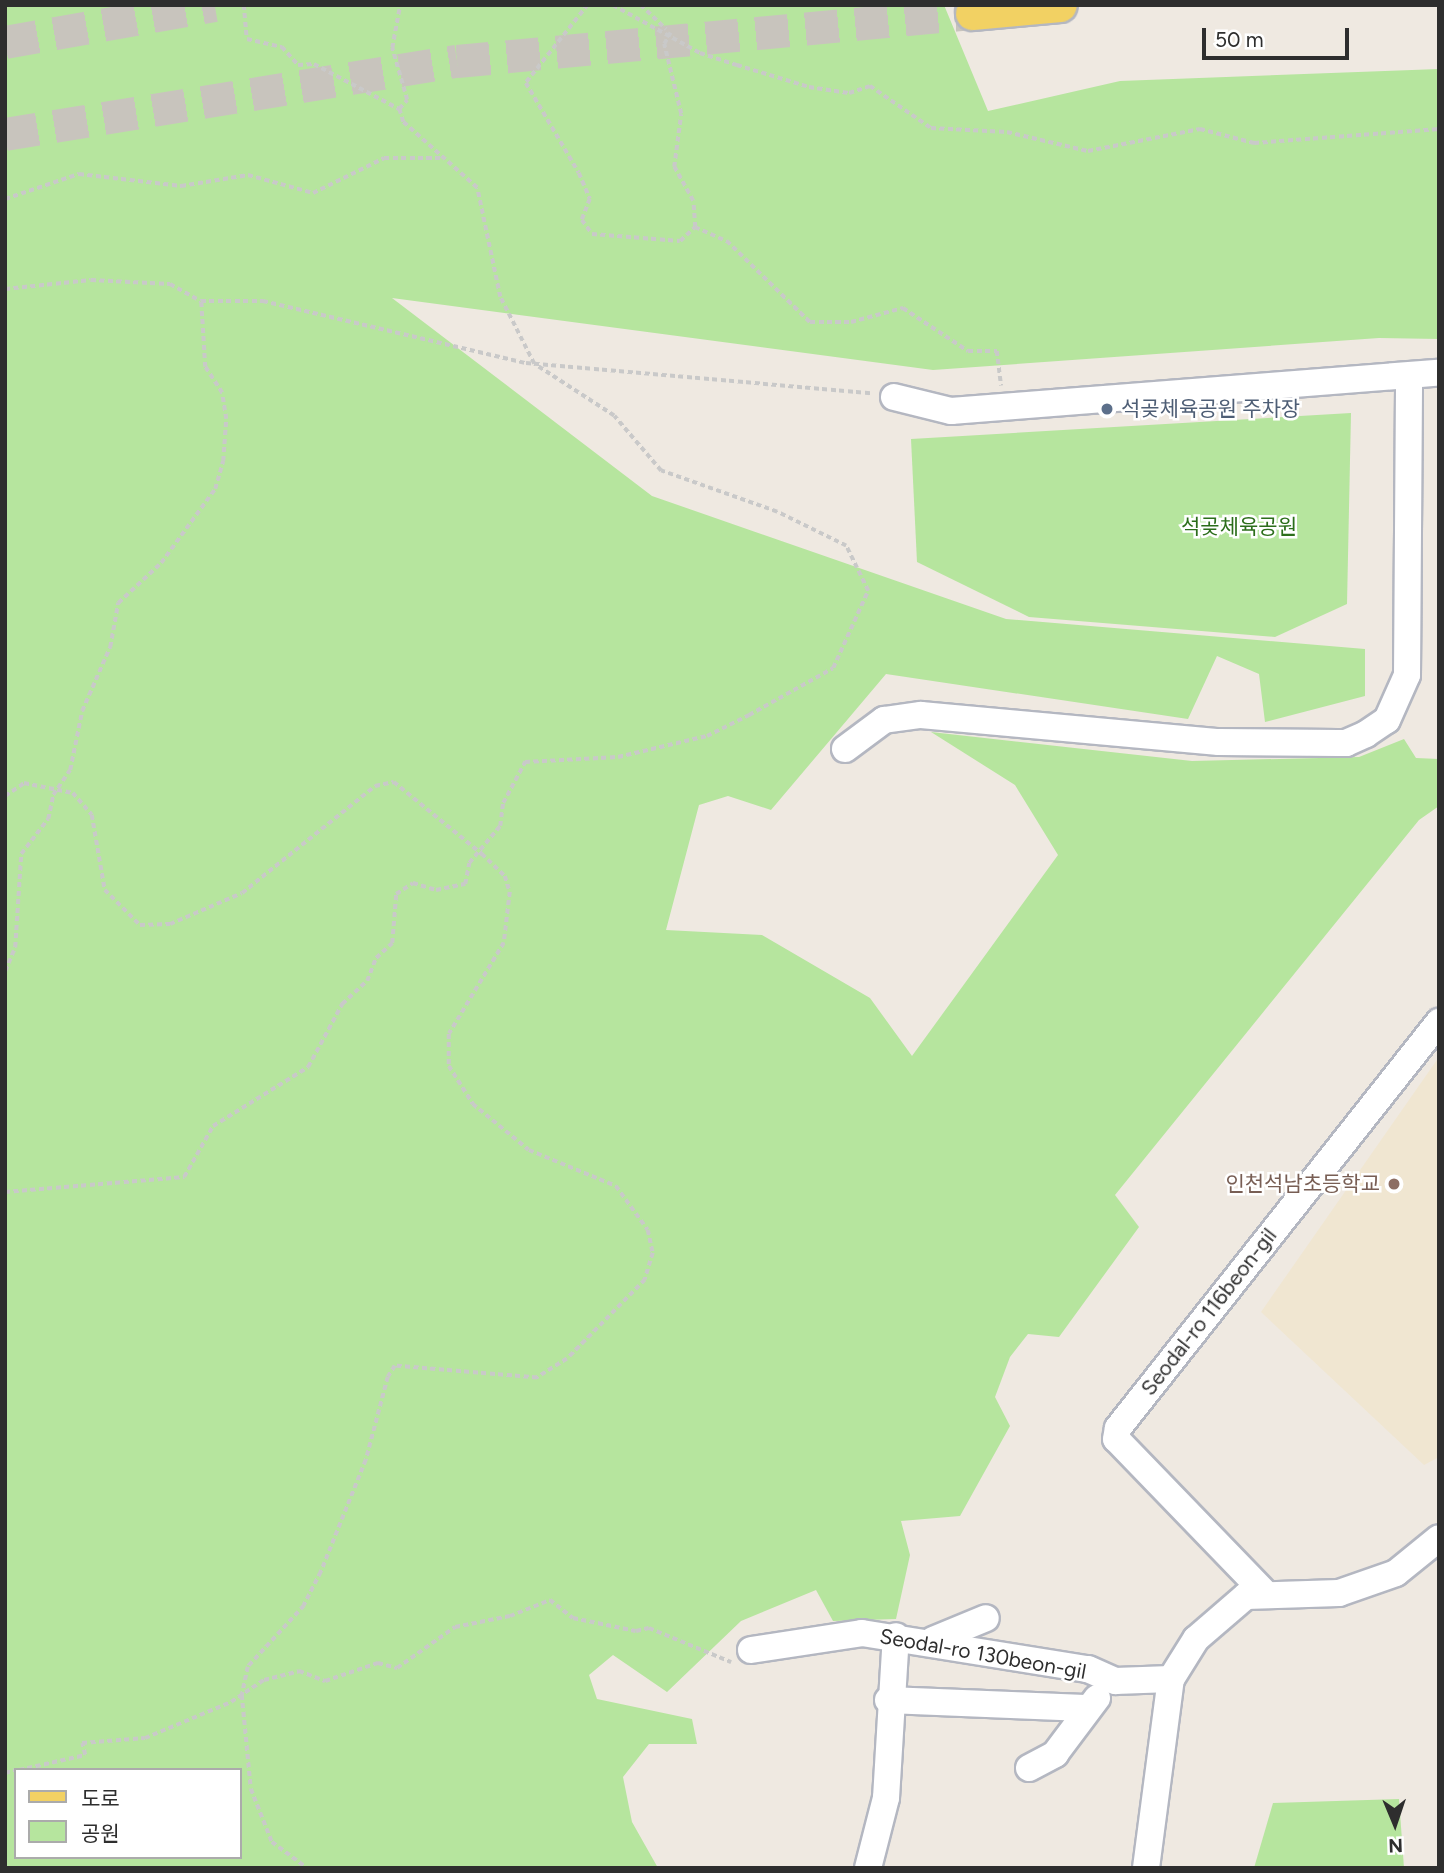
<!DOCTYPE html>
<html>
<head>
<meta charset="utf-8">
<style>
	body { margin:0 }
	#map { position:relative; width:1444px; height:1873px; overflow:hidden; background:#efe9e1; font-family:Figtree,"Noto Sans KR",sans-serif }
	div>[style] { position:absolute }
	.education>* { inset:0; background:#f0e6d1 }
	.green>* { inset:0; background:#b6e59e }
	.major-tunnel>* { height:33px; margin-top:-16.5px; transform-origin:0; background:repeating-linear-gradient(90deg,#c8c4bd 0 33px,transparent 0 50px) }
	.path>* { height:3.5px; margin-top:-1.75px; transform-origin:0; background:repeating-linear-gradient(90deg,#c9c9c9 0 5px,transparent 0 8.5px) }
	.roads { filter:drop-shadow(2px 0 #b4b7c1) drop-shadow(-2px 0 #b4b7c1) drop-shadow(0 2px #b4b7c1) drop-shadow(0 -2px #b4b7c1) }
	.minor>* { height:26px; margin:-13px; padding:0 13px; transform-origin:13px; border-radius:13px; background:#fff }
	.major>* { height:33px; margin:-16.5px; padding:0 16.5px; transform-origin:16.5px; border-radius:16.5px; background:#f2d163 }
	.dots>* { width:19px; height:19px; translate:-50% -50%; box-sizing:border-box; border:4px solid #fff; border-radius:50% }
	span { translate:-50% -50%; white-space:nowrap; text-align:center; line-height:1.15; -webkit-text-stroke:5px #fff; paint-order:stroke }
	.service-label { font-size:21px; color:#4e5e75 }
	.left { translate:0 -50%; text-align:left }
	.park-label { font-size:21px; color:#2c6e1b }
	.education-label { font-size:21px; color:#785e54 }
	.right { translate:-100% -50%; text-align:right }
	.street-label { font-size:21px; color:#2e2e2e }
	.frame { position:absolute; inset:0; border:7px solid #2e2e2e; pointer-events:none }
	.legend { position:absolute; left:14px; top:1768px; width:228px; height:91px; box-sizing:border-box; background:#fff; border:2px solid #ababab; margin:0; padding:9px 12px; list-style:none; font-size:21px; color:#2e2e2e }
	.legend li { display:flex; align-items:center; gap:14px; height:35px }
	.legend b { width:35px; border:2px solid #ababab }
	.north { position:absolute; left:1360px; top:1789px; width:70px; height:70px; -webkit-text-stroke:5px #fff; paint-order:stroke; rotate:178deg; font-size:19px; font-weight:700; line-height:28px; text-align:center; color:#2e2e2e }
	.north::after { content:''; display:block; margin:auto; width:24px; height:32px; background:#2e2e2e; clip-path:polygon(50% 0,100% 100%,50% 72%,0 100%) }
	.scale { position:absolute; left:1202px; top:28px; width:147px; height:32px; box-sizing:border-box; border:4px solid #2e2e2e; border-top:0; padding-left:9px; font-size:21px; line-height:24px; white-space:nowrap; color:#2e2e2e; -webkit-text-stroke:5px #fff; paint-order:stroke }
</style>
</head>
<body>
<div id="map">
	<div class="education">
		<i style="clip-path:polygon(1439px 1057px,1439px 1457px,1424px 1465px,1261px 1312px)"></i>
	</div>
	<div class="green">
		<i style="clip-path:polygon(evenodd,5px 5px,944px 5px,988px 111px,1120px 81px,1439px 69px,1439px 339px,1379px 338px,933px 370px,392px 298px,652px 496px,1006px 619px,1365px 649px,1365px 696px,1265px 722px,1259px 674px,1217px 656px,1188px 719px,886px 674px,771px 810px,728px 796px,699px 805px,666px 930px,762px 935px,870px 998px,912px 1056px,1058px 855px,1015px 785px,931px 732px,1192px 761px,1359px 757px,1404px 739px,1416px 758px,1439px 759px,1439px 806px,1419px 820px,1115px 1195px,1139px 1227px,1059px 1337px,1028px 1334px,1010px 1357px,995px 1397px,1010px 1426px,960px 1516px,901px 1521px,910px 1555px,896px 1619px,833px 1621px,816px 1590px,741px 1621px,667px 1692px,613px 1655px,589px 1675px,597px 1699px,692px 1719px,697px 1744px,649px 1744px,623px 1777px,632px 1822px,658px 1868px,5px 1868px,5px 5px,16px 1770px,240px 1770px,240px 1857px,16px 1857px,16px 1770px)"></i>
		<i style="clip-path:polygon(1351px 413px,1347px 604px,1275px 637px,1029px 617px,917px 562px,911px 439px)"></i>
		<i style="clip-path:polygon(1399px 1799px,1404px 1868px,1254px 1868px,1273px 1803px)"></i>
	</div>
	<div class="major-tunnel">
		<i style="left:5px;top:42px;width:213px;rotate:-10deg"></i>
		<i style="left:5px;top:134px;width:458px;rotate:-9.2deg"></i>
		<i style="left:457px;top:61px;width:517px;rotate:-5.32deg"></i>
	</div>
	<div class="path">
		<i style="left:244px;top:5px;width:34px;rotate:85deg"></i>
		<i style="left:247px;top:39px;width:36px;rotate:13deg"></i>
		<i style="left:282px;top:47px;width:24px;rotate:48deg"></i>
		<i style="left:298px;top:65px;width:16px;rotate:-4deg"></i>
		<i style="left:314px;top:64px;width:96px;rotate:27.9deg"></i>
		<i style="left:588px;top:5px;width:100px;rotate:128.5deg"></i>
		<i style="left:526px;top:83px;width:104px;rotate:59.5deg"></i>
		<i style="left:579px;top:173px;width:28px;rotate:67deg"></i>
		<i style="left:590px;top:199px;width:22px;rotate:111deg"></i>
		<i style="left:582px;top:220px;width:17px;rotate:54deg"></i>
		<i style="left:592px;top:234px;width:88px;rotate:4.5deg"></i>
		<i style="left:680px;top:241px;width:21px;rotate:-43deg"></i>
		<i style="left:695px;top:227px;width:26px;rotate:-94deg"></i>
		<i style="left:693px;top:201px;width:39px;rotate:-119deg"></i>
		<i style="left:674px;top:167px;width:53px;rotate:-82.5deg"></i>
		<i style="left:681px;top:114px;width:72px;rotate:-103.7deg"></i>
		<i style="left:664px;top:44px;width:13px;rotate:-61deg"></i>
		<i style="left:613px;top:5px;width:99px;rotate:28.9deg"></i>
		<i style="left:700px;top:53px;width:39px;rotate:18deg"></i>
		<i style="left:737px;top:65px;width:75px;rotate:17deg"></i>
		<i style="left:809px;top:87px;width:40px;rotate:8.5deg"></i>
		<i style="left:849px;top:93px;width:22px;rotate:-18deg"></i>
		<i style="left:870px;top:86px;width:74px;rotate:34.5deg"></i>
		<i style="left:931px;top:128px;width:76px;rotate:3deg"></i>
		<i style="left:1007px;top:132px;width:83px;rotate:13.2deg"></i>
		<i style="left:1088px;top:151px;width:114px;rotate:-11.1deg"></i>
		<i style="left:1200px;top:129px;width:56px;rotate:14.5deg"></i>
		<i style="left:1254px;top:143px;width:186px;rotate:-4.3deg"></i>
		<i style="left:641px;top:5px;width:35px;rotate:44deg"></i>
		<i style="left:399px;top:109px;width:12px;rotate:-48deg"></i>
		<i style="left:407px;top:100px;width:54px;rotate:-106.1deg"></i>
		<i style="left:392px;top:48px;width:44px;rotate:-79.5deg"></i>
		<i style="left:5px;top:199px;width:78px;rotate:-18.7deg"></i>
		<i style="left:79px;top:174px;width:103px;rotate:6.7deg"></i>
		<i style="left:181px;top:186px;width:68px;rotate:-9.3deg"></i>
		<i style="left:248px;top:175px;width:67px;rotate:15.5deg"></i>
		<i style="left:313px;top:193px;width:79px;rotate:-26.2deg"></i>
		<i style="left:384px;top:158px;width:59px"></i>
		<i style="left:695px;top:227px;width:35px;rotate:24deg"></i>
		<i style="left:727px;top:241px;width:116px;rotate:44.3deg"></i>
		<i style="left:810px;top:322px;width:41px"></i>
		<i style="left:851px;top:322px;width:54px;rotate:-15.1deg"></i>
		<i style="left:903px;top:308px;width:78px;rotate:33.5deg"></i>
		<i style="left:968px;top:351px;width:29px"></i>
		<i style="left:997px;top:351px;width:35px;rotate:83deg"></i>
		<i style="left:5px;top:289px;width:86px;rotate:-6deg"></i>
		<i style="left:91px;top:280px;width:79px;rotate:2.9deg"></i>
		<i style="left:170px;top:284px;width:35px;rotate:29deg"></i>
		<i style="left:5px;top:796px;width:23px;rotate:-34deg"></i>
		<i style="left:24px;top:783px;width:50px;rotate:11.5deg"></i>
		<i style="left:73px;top:793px;width:29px;rotate:49deg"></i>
		<i style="left:92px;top:815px;width:76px;rotate:80.2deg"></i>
		<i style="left:105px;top:890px;width:49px;rotate:45deg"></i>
		<i style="left:140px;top:925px;width:30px;rotate:-2deg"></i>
		<i style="left:170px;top:924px;width:78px;rotate:-23.3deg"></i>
		<i style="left:242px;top:893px;width:171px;rotate:-38.8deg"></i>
		<i style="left:375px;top:786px;width:19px;rotate:-12deg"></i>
		<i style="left:394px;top:782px;width:114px;rotate:39.3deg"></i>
		<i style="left:482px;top:854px;width:32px;rotate:44deg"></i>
		<i style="left:505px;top:876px;width:17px;rotate:73deg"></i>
		<i style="left:510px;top:892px;width:51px;rotate:96.7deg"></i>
		<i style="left:504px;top:943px;width:106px;rotate:121.1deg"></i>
		<i style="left:449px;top:1034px;width:32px;rotate:90deg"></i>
		<i style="left:449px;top:1066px;width:45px;rotate:57.7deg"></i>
		<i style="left:473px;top:1104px;width:72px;rotate:39.4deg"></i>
		<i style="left:529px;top:1150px;width:94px;rotate:22.5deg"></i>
		<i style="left:616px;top:1186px;width:54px;rotate:54deg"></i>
		<i style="left:648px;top:1230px;width:24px;rotate:78deg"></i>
		<i style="left:653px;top:1253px;width:28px;rotate:107deg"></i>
		<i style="left:645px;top:1280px;width:111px;rotate:134.6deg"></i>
		<i style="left:567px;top:1359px;width:36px;rotate:148deg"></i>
		<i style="left:537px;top:1378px;width:143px;rotate:-175.2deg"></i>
		<i style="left:395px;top:1366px;width:13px;rotate:122deg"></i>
		<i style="left:388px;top:1377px;width:86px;rotate:104.8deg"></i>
		<i style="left:366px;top:1460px;width:121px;rotate:111.9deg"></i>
		<i style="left:321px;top:1572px;width:38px;rotate:117deg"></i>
		<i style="left:304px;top:1606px;width:83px;rotate:132.6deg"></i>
		<i style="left:248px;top:1667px;width:29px;rotate:102deg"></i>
		<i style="left:242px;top:1695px;width:94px;rotate:84.5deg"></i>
		<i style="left:251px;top:1789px;width:57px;rotate:68.4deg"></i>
		<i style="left:272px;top:1842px;width:44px;rotate:36.6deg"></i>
		<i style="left:5px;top:971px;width:26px;rotate:-67deg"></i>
		<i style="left:15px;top:947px;width:93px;rotate:-86.3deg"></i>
		<i style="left:21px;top:854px;width:44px;rotate:-52.4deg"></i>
		<i style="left:48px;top:819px;width:25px;rotate:-78deg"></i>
		<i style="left:53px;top:795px;width:30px;rotate:-56deg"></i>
		<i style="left:70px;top:770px;width:60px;rotate:-78.5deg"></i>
		<i style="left:82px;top:711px;width:70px;rotate:-66.4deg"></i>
		<i style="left:110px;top:647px;width:45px;rotate:-79.7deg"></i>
		<i style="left:118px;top:603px;width:59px;rotate:-42.9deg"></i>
		<i style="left:161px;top:563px;width:92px;rotate:-53.9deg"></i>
		<i style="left:215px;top:489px;width:29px;rotate:-74deg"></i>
		<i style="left:223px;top:461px;width:42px;rotate:-85.9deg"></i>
		<i style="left:226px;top:419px;width:26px;rotate:-99deg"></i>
		<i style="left:222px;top:393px;width:31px;rotate:-123deg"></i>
		<i style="left:205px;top:367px;width:66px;rotate:-93.5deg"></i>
		<i style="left:201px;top:301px;width:62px"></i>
		<i style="left:263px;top:301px;width:270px;rotate:13.3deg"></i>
		<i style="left:526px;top:363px;width:346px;rotate:5deg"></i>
		<i style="left:5px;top:1192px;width:180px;rotate:-4.8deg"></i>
		<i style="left:184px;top:1177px;width:59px;rotate:-60.4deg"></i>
		<i style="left:213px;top:1126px;width:112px;rotate:-31.8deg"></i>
		<i style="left:308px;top:1067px;width:72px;rotate:-61.6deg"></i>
		<i style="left:342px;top:1004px;width:34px;rotate:-43deg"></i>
		<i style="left:367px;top:981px;width:25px;rotate:-69deg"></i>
		<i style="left:376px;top:958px;width:22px;rotate:-43deg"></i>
		<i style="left:392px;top:943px;width:49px;rotate:-85.3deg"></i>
		<i style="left:396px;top:894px;width:20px;rotate:-33deg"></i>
		<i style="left:413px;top:883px;width:24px;rotate:17deg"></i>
		<i style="left:436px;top:890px;width:30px;rotate:-12deg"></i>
		<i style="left:465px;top:884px;width:21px;rotate:-79deg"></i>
		<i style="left:469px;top:863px;width:48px;rotate:-50deg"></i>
		<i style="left:500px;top:826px;width:23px;rotate:-83deg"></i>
		<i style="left:503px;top:803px;width:47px;rotate:-61.8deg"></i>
		<i style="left:525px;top:762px;width:93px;rotate:-3.1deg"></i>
		<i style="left:618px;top:757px;width:91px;rotate:-13.3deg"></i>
		<i style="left:707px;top:736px;width:47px;rotate:-26.6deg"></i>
		<i style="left:749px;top:715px;width:96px;rotate:-29.2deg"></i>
		<i style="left:833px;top:668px;width:85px;rotate:-65.6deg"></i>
		<i style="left:868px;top:591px;width:50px;rotate:-116.1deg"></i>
		<i style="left:846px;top:546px;width:77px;rotate:-153.8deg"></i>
		<i style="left:777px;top:512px;width:123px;rotate:-160.5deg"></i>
		<i style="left:661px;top:471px;width:72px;rotate:-130.5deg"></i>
		<i style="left:614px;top:416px;width:95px;rotate:-147deg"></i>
		<i style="left:534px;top:364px;width:75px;rotate:-116.9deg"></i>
		<i style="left:500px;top:297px;width:111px;rotate:-101.9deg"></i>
		<i style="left:477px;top:188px;width:99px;rotate:-138.3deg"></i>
		<i style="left:403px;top:122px;width:14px;rotate:-107deg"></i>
		<i style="left:19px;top:1770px;width:68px;rotate:-12.8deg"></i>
		<i style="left:85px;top:1755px;width:12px;rotate:-104deg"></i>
		<i style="left:82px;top:1743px;width:63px;rotate:-4.5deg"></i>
		<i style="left:145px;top:1738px;width:93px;rotate:-22.7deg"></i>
		<i style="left:231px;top:1702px;width:40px;rotate:-34deg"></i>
		<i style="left:264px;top:1680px;width:36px;rotate:-14deg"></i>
		<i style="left:299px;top:1671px;width:28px;rotate:21deg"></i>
		<i style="left:325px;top:1681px;width:56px;rotate:-18.8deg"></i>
		<i style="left:378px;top:1663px;width:20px;rotate:15deg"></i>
		<i style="left:397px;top:1668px;width:71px;rotate:-35.3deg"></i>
		<i style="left:455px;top:1627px;width:56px;rotate:-11.3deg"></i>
		<i style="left:510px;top:1616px;width:43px;rotate:-21.8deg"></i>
		<i style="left:550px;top:1600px;width:29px;rotate:38deg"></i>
		<i style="left:573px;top:1618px;width:64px;rotate:11.7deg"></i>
		<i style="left:636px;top:1631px;width:13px;rotate:-13deg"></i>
		<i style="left:649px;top:1628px;width:89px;rotate:22.5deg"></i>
		<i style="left:5px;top:1773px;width:11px;rotate:-15deg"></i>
	</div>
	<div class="roads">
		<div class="minor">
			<i style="left:894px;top:397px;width:59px;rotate:13.8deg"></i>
			<i style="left:951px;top:411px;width:489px;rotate:-4.5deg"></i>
			<i style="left:845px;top:749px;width:49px;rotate:-36.6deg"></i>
			<i style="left:884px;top:720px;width:37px;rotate:-8deg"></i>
			<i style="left:921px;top:715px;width:299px;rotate:5.2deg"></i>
			<i style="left:1219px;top:742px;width:127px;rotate:0.5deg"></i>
			<i style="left:1346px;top:743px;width:22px;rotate:-24deg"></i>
			<i style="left:1366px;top:734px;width:25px;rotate:-34deg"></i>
			<i style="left:1387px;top:720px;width:49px;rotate:-66deg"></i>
			<i style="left:1407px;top:675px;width:299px;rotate:-89.6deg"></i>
			<i style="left:1263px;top:1591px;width:211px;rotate:-134deg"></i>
			<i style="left:1116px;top:1439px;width:11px;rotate:-80deg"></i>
			<i style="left:1118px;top:1428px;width:518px;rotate:-51.67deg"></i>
			<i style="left:933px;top:1640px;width:57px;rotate:-22.5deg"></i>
			<i style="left:751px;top:1650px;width:112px;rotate:-8.7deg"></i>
			<i style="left:862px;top:1633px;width:229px;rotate:9.1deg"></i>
			<i style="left:1088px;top:1669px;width:30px;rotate:24deg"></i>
			<i style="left:1115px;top:1681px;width:56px;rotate:-2deg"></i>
			<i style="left:888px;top:1700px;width:197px;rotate:2.3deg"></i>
			<i style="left:1029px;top:1768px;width:30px;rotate:-28deg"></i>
			<i style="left:1055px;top:1754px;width:70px;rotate:-53.1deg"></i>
			<i style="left:868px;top:1868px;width:72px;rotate:-75.6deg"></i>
			<i style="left:886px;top:1798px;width:162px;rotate:-86.5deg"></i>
			<i style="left:1146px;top:1868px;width:191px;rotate:-82.5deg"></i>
			<i style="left:1171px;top:1679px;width:47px;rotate:-58deg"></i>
			<i style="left:1196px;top:1639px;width:66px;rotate:-40.7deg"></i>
			<i style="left:1246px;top:1596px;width:93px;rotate:-1.8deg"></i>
			<i style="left:1339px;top:1593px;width:60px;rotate:-19.3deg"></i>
			<i style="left:1396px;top:1573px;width:55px;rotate:-39.1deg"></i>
		</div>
		<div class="major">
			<i style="left:972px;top:13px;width:88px;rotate:-5.2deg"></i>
		</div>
	</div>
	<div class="dots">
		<i style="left:1107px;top:409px;background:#5c6f8a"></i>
		<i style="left:1394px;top:1184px;background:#8d6e63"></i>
	</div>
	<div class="service-label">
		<span class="left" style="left:1121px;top:409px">석곶체육공원 주차장</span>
	</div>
	<div class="park-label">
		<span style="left:1239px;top:527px">석곶체육공원</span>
	</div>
	<div class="education-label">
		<span class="right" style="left:1380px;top:1184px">인천석남초등학교</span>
	</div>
	<div class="street-label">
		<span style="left:1209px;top:1312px;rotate:-52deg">Seodal-ro 116beon-gil</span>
		<span style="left:983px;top:1654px;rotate:10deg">Seodal-ro 130beon-gil</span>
	</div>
	<div class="frame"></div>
	<ul class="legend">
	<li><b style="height:9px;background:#f2d163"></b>도로</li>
	<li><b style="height:19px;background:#b6e59e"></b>공원</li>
	</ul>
	<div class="north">N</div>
	<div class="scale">50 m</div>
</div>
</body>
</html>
